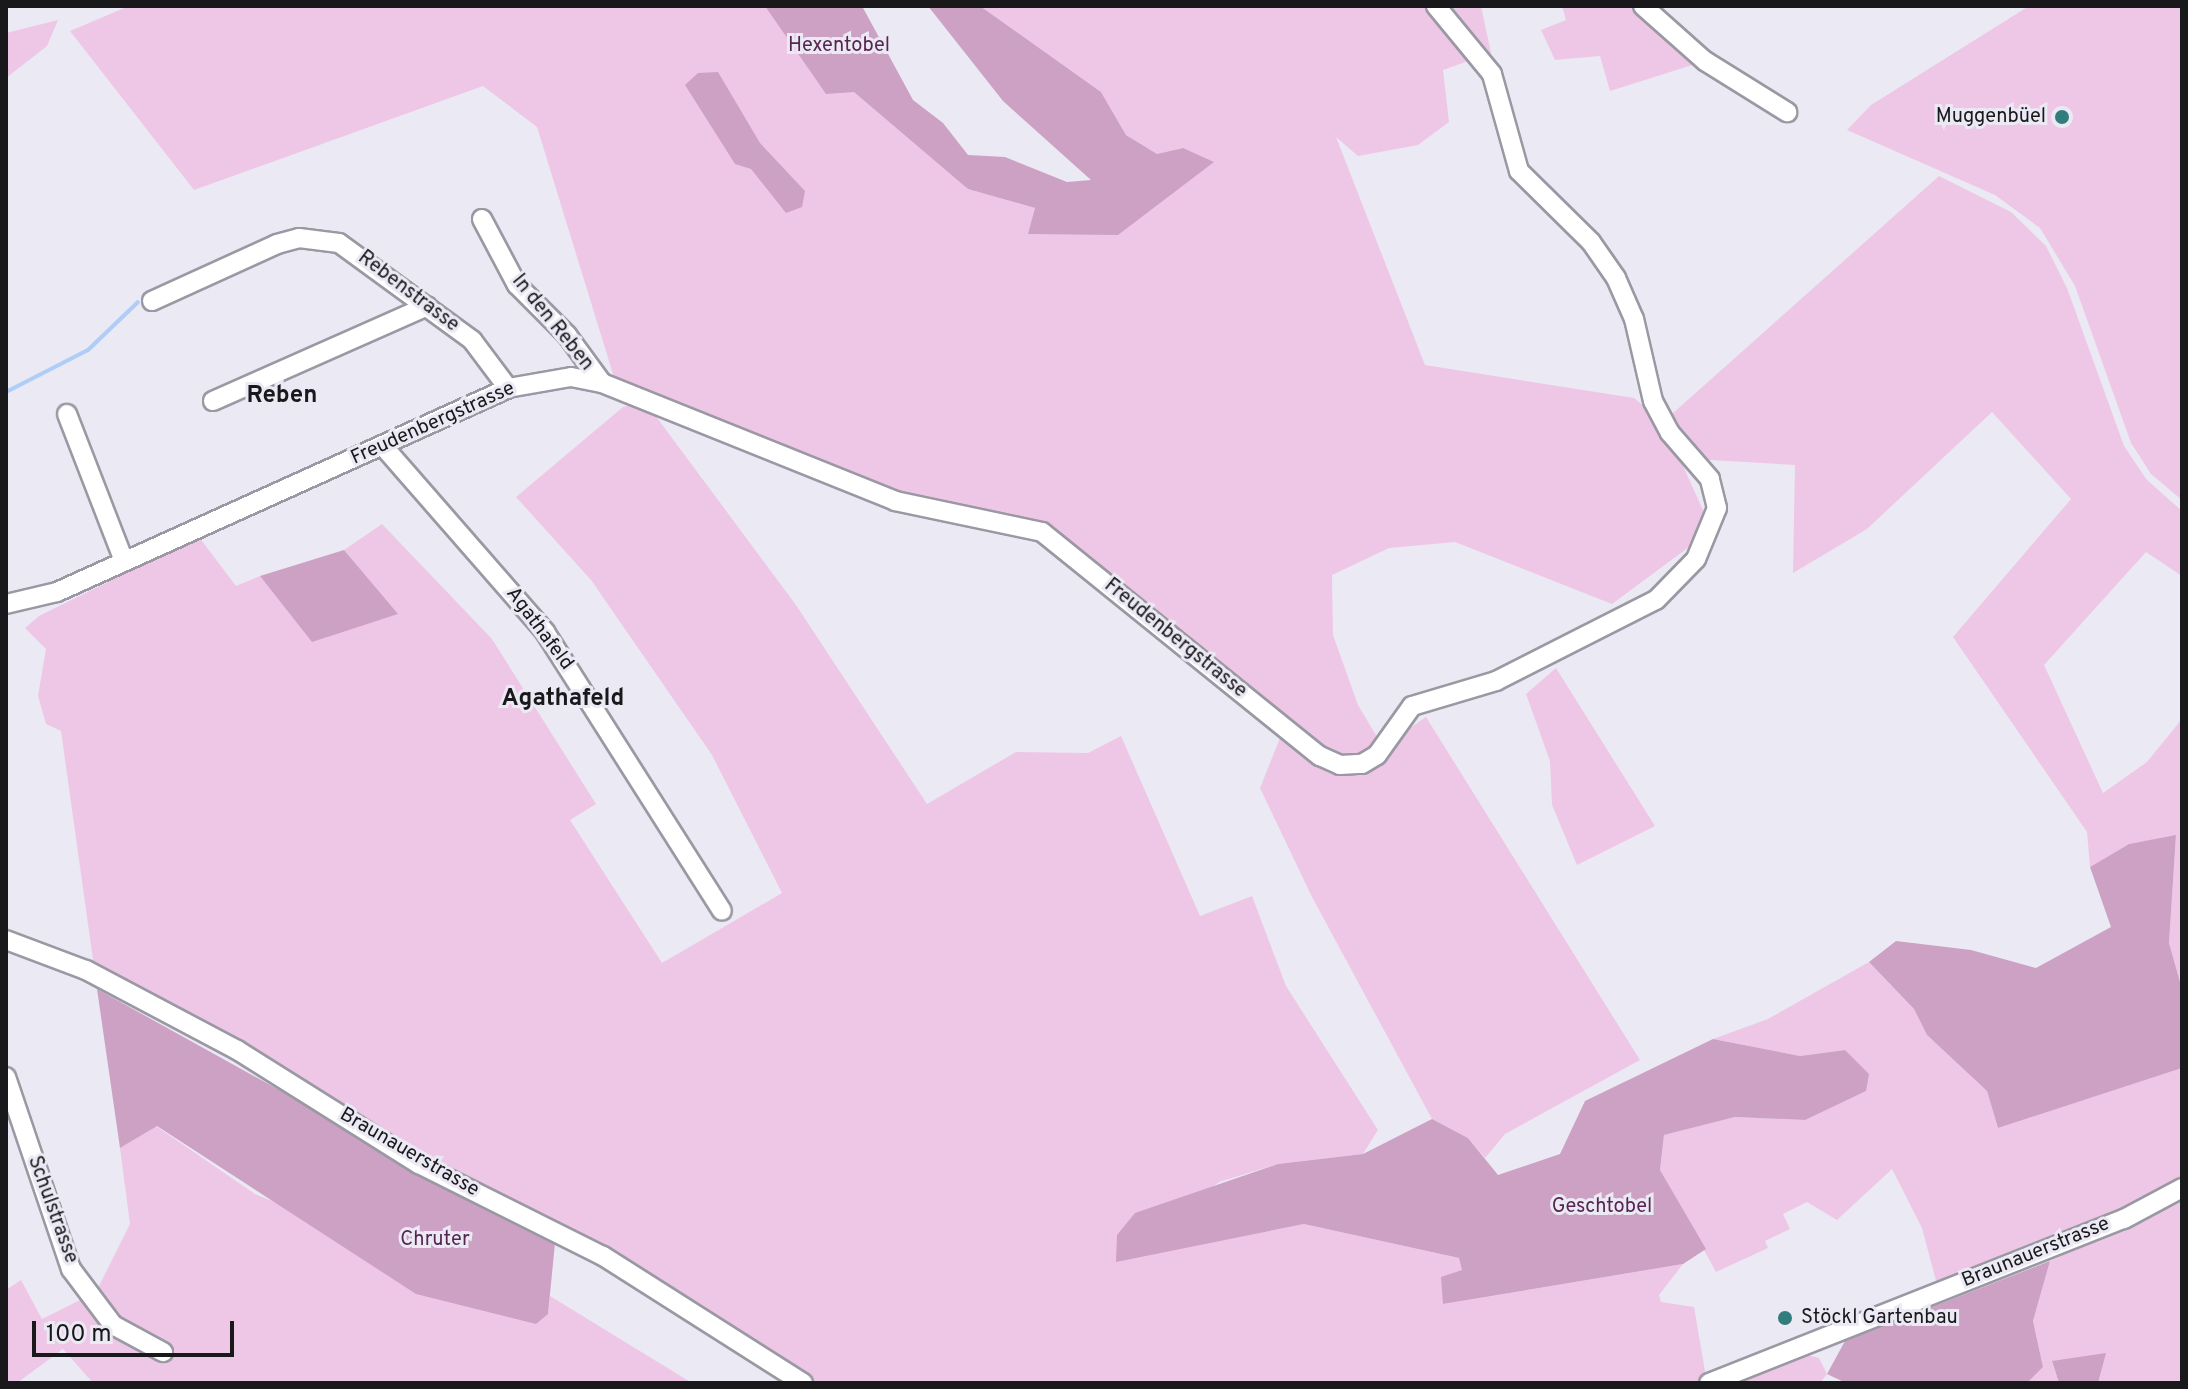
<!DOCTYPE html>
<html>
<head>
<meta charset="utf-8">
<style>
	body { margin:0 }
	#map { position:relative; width:2188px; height:1389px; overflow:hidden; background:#ebe9f4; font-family:Overpass,sans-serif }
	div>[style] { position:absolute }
	.green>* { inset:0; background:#efc7e6 }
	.forest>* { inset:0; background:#cca1c3 }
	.stream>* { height:4px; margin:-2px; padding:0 2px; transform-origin:2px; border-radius:2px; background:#aecdf7 }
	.roads { filter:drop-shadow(2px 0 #9a99a3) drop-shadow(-2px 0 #9a99a3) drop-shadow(0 2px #9a99a3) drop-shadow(0 -2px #9a99a3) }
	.minor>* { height:18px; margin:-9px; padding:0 9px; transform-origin:9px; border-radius:9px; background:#fff }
	.dots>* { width:22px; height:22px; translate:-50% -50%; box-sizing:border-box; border:4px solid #ebe9f4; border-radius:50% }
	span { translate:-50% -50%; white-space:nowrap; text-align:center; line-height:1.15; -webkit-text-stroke:6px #ebe9f4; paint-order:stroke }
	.park-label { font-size:20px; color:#582450 }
	.poi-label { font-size:20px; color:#19191c }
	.right { translate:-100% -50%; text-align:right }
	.left { translate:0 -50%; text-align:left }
	.street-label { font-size:20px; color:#19191c }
	.quarter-label { font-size:24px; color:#19191c; font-weight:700 }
	.frame { position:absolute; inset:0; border:8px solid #19191c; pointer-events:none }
	.scale { position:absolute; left:32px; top:1321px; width:202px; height:36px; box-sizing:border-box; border:4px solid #19191c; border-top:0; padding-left:10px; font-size:24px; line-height:28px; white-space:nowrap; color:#19191c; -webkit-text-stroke:6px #ebe9f4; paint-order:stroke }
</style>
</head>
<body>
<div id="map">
	<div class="green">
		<i style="clip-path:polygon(129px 6px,765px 6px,968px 189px,1035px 208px,1029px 234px,1183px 148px,1157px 154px,1126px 135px,1101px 92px,980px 6px,1481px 6px,1491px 53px,1443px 70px,1449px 122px,1418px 145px,1358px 156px,1336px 137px,1425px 365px,1634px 398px,1663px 422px,1939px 176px,2011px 212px,2046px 246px,2067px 288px,2124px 446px,2147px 480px,2182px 511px,2182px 576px,2146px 552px,2044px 665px,2103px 793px,2147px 762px,2182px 719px,2182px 989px,2169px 943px,2176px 836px,2129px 844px,2090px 867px,2087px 832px,1953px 637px,2071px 499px,1992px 412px,1867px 529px,1793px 573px,1795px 465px,1693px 459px,1665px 426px,1712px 530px,1612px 604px,1455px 542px,1389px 548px,1332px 575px,1333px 635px,1358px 705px,1383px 747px,1426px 717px,1640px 1060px,1505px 1134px,1485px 1158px,1468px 1138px,1432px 1119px,1312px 897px,1260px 788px,1280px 738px,1299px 753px,1350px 765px,1051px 538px,930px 511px,646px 403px,796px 605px,927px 804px,1016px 752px,1088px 753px,1121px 736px,1200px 916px,1252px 896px,1286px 986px,1378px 1130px,1363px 1154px,1278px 1164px,1219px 1182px,1117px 1261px,1304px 1224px,1459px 1258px,1463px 1270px,1442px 1286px,1444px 1304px,1683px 1264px,1659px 1295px,1661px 1302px,1694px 1307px,1706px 1377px,1692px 1383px,817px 1383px,654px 1280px,95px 974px,61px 731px,46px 724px,38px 696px,46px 649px,25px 628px,39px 616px,199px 537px,236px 586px,260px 576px,313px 641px,397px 614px,344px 550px,382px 524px,492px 639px,596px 804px,570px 820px,662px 963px,782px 893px,712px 755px,591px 580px,516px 497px,623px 407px,644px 402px,617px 387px,537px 127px,483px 86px,194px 190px,70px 31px)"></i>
		<i style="clip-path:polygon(1562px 6px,1643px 6px,1705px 61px,1610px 91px,1600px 56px,1555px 60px,1541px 30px,1566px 20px)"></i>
		<i style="clip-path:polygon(2029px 6px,2182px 6px,2182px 500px,2151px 474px,2131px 443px,2075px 286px,2040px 228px,1995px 195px,1847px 130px,1871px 105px)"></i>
		<i style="clip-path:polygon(58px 20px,47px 46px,6px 78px,6px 33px)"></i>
		<i style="clip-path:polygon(1556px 668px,1655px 826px,1577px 865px,1552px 805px,1550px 761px,1526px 694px)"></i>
		<i style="clip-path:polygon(1869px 962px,1914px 1009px,1927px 1035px,1987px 1091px,1998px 1128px,2182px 1068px,2182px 1188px,1939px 1292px,1922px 1228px,1892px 1169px,1837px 1220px,1807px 1202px,1783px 1214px,1790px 1229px,1765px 1241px,1768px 1248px,1716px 1272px,1660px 1170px,1664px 1135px,1735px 1117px,1805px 1120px,1845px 1050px,1800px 1056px,1713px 1039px,1768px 1019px)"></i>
		<i style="clip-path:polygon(156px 1126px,255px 1194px,548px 1314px,550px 1296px,692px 1383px,93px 1383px,63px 1349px,17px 1383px,6px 1383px,6px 1290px,21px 1280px,42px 1319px,96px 1292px,130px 1224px,120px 1148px)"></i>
		<i style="clip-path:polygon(2182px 1202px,2182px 1383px,2098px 1383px,2105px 1354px,2052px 1362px,2059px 1383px,2027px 1383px,2043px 1367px,2033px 1321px,2050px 1261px)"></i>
		<i style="clip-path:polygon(1803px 1354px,1819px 1358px,1827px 1374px,1820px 1383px,1729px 1383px)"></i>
	</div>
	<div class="forest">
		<i style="clip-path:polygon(765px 6px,862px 6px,913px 100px,943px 123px,968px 155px,1005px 157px,1067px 182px,1091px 180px,1003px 101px,928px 6px,980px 6px,1101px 92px,1126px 135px,1157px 154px,1183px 148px,1214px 162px,1118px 235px,1028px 234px,1035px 208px,968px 189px,854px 92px,826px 94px)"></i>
		<i style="clip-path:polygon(718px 72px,760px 143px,805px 191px,802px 207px,786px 213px,751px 169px,735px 164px,685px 85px,698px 73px)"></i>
		<i style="clip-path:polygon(344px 550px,398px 614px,312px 642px,260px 576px)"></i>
		<i style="clip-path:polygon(2176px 835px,2169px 943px,2182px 989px,2182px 1068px,1998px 1128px,1987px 1091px,1927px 1035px,1914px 1009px,1869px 962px,1896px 941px,1971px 950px,2036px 968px,2111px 927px,2090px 867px,2129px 844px)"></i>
		<i style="clip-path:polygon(97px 989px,555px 1243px,548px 1314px,536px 1324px,416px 1294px,157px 1126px,120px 1148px)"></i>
		<i style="clip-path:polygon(1713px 1039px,1800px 1056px,1845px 1050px,1869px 1074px,1866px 1091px,1805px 1120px,1735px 1117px,1664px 1135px,1660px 1170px,1706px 1249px,1683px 1264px,1443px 1304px,1441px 1277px,1462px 1270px,1459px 1258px,1304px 1224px,1116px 1262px,1117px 1235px,1135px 1213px,1278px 1164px,1363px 1154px,1432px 1119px,1468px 1138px,1498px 1175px,1560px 1154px,1585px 1101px)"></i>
		<i style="clip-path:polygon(2050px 1261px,2033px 1321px,2043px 1367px,2027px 1383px,1846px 1383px,1827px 1374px,1845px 1341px)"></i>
		<i style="clip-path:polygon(2106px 1353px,2098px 1383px,2059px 1383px,2052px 1361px)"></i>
	</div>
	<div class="stream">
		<i style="left:6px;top:392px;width:92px;rotate:-27.1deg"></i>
		<i style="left:88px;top:350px;width:69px;rotate:-43.8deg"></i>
	</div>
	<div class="roads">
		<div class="minor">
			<i style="left:1643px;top:6px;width:83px;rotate:41.6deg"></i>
			<i style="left:1705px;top:61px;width:97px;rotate:31.9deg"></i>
			<i style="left:482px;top:219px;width:75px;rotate:62.1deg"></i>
			<i style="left:517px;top:285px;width:71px;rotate:45deg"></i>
			<i style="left:567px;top:335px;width:59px;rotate:53.9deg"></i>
			<i style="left:152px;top:301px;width:137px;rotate:-24.5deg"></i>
			<i style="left:277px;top:244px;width:23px;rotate:-15deg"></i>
			<i style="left:299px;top:238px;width:40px;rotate:7.1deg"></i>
			<i style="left:339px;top:243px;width:165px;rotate:36.1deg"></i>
			<i style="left:472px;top:340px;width:60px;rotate:53.1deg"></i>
			<i style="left:213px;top:401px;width:234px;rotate:-23.9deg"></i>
			<i style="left:67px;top:414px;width:158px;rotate:68.8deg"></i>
			<i style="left:383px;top:446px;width:247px;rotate:48.9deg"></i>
			<i style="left:545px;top:632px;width:330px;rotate:57.6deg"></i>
			<i style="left:6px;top:604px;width:52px;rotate:-13.2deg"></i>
			<i style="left:57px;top:592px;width:495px;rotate:-24.3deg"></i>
			<i style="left:508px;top:388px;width:64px;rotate:-9.9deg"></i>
			<i style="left:571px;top:377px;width:32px;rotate:11deg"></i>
			<i style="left:602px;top:383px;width:316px;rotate:21.9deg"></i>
			<i style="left:895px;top:501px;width:150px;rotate:11.9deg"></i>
			<i style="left:1042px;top:532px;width:357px;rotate:38.9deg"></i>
			<i style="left:1320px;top:756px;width:22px;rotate:24deg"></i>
			<i style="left:1340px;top:765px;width:22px;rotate:-3deg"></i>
			<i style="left:1362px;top:764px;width:17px;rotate:-31deg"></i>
			<i style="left:1377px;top:755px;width:60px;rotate:-54.5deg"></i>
			<i style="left:1412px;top:706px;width:88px;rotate:-16.6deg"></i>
			<i style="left:1496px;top:681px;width:179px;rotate:-26.9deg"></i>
			<i style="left:1656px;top:600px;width:57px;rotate:-45.7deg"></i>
			<i style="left:1696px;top:559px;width:55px;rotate:-67.6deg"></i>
			<i style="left:1717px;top:508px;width:30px;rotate:-104deg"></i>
			<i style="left:1710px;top:479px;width:61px;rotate:-131deg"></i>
			<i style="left:1670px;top:433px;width:36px;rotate:-118deg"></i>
			<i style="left:1653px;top:401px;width:84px;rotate:-103deg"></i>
			<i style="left:1634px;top:319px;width:45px;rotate:-113.7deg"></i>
			<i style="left:1616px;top:278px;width:44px;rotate:-124.8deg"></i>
			<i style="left:1591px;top:242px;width:101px;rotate:-135.4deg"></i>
			<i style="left:1519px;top:171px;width:101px;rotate:-105.6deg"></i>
			<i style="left:1492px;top:74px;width:88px;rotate:-129.5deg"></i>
			<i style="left:6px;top:940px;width:85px;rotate:20.6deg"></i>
			<i style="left:86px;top:970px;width:171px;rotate:27.9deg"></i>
			<i style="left:237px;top:1050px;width:215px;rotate:32.1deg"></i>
			<i style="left:419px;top:1164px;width:206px;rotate:26.6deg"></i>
			<i style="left:603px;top:1256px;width:237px;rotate:32.4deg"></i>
			<i style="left:6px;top:1077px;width:203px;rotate:71.3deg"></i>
			<i style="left:71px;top:1269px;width:70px;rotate:53.1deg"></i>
			<i style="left:113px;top:1325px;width:57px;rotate:28.4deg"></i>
			<i style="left:1709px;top:1383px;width:446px;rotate:-21.6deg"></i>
			<i style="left:2124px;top:1219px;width:66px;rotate:-28.1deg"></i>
		</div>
	</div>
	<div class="dots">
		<i style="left:2062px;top:117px;background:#337c7d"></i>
		<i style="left:1785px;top:1318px;background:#337c7d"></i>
	</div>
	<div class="park-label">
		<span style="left:839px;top:46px">Hexentobel</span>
		<span style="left:1602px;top:1207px">Geschtobel</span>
		<span style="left:435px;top:1240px">Chruter</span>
	</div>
	<div class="poi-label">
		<span class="right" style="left:2046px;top:117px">Muggenbüel</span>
		<span class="left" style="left:1801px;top:1318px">Stöckl Gartenbau</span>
	</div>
	<div class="street-label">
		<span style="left:408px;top:292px;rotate:37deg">Rebenstrasse</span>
		<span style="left:552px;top:323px;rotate:51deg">In den Reben</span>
		<span style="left:433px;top:424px;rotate:-24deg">Freudenbergstrasse</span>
		<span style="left:539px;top:629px;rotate:53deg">Agathafeld</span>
		<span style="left:1175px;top:639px;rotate:39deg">Freudenbergstrasse</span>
		<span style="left:409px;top:1153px;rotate:30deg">Braunauerstrasse</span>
		<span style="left:52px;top:1210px;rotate:70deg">Schulstrasse</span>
		<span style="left:2036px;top:1253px;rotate:-22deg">Braunauerstrasse</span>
	</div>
	<div class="quarter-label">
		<span style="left:282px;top:397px">Reben</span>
		<span style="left:563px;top:700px">Agathafeld</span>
	</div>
	<div class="frame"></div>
	<div class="scale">100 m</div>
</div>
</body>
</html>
